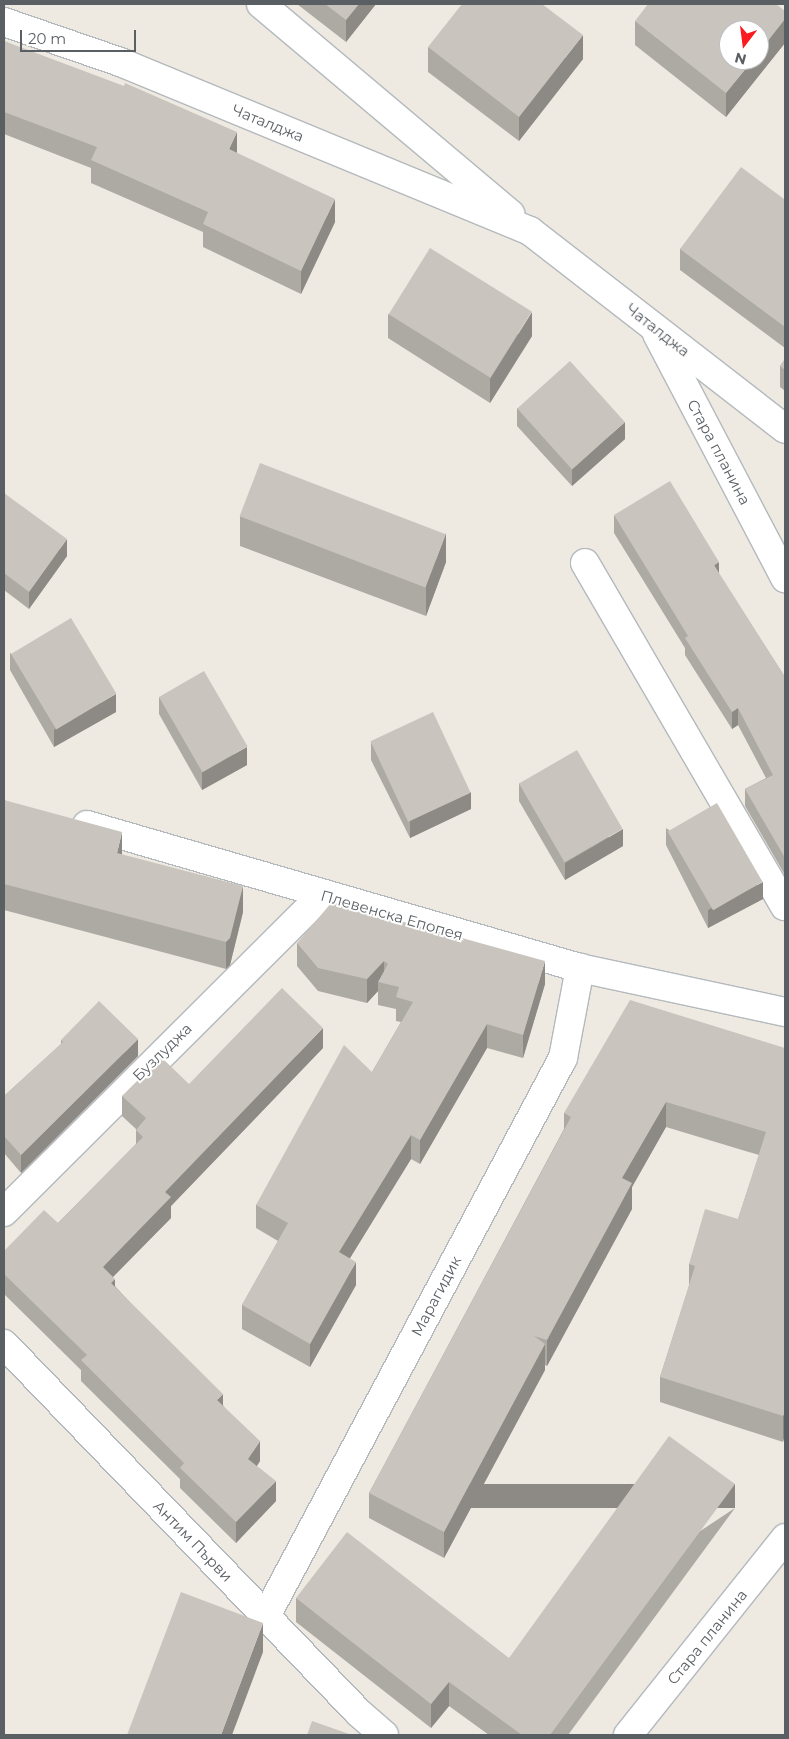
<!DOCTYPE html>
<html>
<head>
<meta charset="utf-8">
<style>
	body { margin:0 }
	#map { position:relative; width:789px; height:1739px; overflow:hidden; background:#eeeae1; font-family:Montserrat,sans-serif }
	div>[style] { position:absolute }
	.roads { filter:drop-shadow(1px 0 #b4b9bd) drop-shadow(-1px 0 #b4b9bd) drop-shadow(0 1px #b4b9bd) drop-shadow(0 -1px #b4b9bd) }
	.minor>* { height:28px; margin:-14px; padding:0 14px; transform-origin:14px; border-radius:14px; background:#fff }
	.wall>* { inset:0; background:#ada9a3 }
	.shaded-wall>* { inset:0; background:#8d8a85; transform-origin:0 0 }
	.building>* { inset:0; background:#c9c5be; transform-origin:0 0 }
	span { translate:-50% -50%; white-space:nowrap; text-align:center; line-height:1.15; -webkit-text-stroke:4px #fff; paint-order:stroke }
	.street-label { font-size:15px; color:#5a5f64 }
	.frame { position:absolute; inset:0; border:5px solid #5a5f64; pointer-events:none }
	.north { position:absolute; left:719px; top:20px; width:50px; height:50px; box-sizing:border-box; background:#fff; border:1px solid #bdbfc1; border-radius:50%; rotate:195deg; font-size:14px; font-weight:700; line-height:20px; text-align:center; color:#5a5f64 }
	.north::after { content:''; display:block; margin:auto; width:18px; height:22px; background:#fb1b1e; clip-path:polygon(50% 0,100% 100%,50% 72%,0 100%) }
	.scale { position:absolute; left:20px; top:30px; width:116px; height:22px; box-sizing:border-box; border:2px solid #5a5f64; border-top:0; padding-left:6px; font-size:15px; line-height:18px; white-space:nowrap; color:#5a5f64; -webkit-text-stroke:4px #fff; paint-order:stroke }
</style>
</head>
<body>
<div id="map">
	<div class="roads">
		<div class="minor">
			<i style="left:261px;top:4px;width:326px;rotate:40.1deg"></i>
			<i style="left:4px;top:22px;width:123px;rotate:19deg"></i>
			<i style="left:120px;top:62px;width:443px;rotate:22.4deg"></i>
			<i style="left:530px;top:231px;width:323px;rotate:37.8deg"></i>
			<i style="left:657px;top:334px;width:276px;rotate:62.3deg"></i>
			<i style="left:585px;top:563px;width:397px;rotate:59.8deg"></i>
			<i style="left:87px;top:825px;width:513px;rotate:16.18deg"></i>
			<i style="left:580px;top:968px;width:210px;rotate:12.1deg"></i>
			<i style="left:4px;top:1212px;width:449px;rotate:-44.9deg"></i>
			<i style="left:4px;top:1344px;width:512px;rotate:46.11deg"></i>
			<i style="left:359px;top:1713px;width:33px;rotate:41deg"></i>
			<i style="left:266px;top:1616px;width:632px;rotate:-61.98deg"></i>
			<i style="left:563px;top:1058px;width:92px;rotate:-79.3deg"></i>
			<i style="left:628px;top:1735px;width:252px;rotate:-51.4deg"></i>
		</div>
	</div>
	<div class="wall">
		<i style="clip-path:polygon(297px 4px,376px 4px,346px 42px)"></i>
		<i style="clip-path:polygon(785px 11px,785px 43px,726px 117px,635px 45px,635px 21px)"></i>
		<i style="clip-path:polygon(4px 41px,237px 153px,335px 222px,301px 294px,203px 247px,203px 232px,91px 183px,91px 168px,4px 134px)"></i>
		<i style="clip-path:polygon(428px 47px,583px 59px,519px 141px,428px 72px)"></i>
		<i style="clip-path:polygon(785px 197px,785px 348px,680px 270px,680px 249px,784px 199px)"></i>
		<i style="clip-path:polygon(388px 314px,532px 336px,490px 403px,388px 338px)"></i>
		<i style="clip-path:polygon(785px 359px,785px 391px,780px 387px,780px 366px)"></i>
		<i style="clip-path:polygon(517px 408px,625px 439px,572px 486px,517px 426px)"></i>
		<i style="clip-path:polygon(4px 493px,67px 556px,29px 609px,4px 590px)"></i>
		<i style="clip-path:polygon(614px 515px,719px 574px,785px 677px,785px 875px,745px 806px,745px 789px,766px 778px,738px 725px,732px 729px,685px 655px,685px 648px,614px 533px)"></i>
		<i style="clip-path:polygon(240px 516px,446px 562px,426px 616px,240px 546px)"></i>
		<i style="clip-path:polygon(10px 653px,116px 712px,54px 747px,10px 670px)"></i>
		<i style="clip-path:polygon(159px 697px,247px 765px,202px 790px,159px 714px)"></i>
		<i style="clip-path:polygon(371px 742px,471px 809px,410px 838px,371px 760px)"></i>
		<i style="clip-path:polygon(519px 783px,623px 846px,565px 880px,519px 801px)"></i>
		<i style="clip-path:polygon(4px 800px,122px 855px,243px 912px,230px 965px,226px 969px,4px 910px)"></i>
		<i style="clip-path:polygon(666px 828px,763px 899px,708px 928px,666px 845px)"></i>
		<i style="clip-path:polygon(297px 943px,545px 984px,523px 1058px,487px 1048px,420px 1164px,411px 1159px,350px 1258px,356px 1285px,310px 1367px,242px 1329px,242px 1305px,278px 1241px,256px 1228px,256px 1205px,372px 1072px,401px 1022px,396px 1021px,396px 1009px,378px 1005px,378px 991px,367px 1003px,318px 991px,297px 966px)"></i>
		<i style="clip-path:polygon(61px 1040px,138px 1056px,21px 1173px,4px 1153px,4px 1096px,61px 1044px)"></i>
		<i style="clip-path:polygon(323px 1048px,171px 1206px,171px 1218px,113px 1277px,115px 1286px,223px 1405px,260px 1461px,257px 1466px,276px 1501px,236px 1543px,180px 1488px,180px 1479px,81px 1381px,81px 1370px,4px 1294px,4px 1251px,58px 1223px,136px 1144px,136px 1129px,122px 1116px,122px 1096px,189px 1084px)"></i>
		<i style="clip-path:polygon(785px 1048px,783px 1442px,660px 1402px,660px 1377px,689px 1286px,689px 1264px,738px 1219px,759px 1155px,666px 1127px,632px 1187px,632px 1209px,547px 1366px,545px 1365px,545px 1370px,444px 1558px,369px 1518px,369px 1493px,564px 1129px,564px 1113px)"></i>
		<i style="clip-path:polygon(735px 1508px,568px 1735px,489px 1735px,449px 1706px,431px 1728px,296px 1622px,296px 1598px,509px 1658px)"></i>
	</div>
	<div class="shaded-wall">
		<i style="clip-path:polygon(359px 4px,376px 4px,346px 42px,346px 20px)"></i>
		<i style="clip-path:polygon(785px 19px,785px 43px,726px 117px,726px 93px,753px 60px,759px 60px,759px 52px)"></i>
		<i style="clip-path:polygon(583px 35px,583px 59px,519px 141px,519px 117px)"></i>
		<i style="clip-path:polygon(237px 132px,237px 155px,229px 149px)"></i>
		<i style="clip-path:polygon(335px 199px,335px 222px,301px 294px,301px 271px)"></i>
		<i style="clip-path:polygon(532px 312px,532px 336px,490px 403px,490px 379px)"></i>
		<i style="clip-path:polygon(625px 422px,625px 439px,572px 486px,572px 469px)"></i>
		<i style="clip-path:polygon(446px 533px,446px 562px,426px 616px,426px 586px)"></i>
		<i style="clip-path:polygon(67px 539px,67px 556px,29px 609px,29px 592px)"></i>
		<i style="clip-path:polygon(719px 562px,719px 579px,714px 565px)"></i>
		<i style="clip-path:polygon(116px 694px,116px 712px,54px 747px,54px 730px)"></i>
		<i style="clip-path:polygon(738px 708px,738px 725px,732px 729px,732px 712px)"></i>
		<i style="clip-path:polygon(247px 747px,247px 765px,202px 790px,202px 772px)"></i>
		<i style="clip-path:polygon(471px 792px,471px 809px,410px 838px,410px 821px)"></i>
		<i style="clip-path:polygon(623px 829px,623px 846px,565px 880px,565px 863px)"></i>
		<i style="clip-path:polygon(122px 832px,122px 858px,117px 853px)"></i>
		<i style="clip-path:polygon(763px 882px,763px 899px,708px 928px,708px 910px)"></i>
		<i style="clip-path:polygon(243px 886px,243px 912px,230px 965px,226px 969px,226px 942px)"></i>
		<i style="clip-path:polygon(384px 961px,384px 983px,378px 982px,378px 991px,367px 1003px,367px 979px)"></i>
		<i style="clip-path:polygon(545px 961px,545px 984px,523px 1058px,523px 1035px)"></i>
		<i style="clip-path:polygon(487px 1024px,487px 1048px,420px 1164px,420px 1140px)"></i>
		<i style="clip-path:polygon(323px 1028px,323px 1048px,171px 1206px,171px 1218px,103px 1287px,103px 1267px,165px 1192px)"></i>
		<i style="clip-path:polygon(138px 1039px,138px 1056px,21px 1173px,21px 1155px)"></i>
		<i style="clip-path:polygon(666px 1102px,666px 1127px,632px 1187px,632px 1209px,547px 1366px,547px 1340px,622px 1178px)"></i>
		<i style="clip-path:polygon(411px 1135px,411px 1159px,339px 1276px,339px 1252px)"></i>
		<i style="clip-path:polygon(356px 1262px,356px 1285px,310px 1367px,310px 1344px)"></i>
		<i style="clip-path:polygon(115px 1279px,115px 1299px,111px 1283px)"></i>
		<i style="clip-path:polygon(545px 1344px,545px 1370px,444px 1558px,444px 1532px)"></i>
		<i style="clip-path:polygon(223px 1394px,223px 1415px,217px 1400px)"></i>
		<i style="clip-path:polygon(785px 1410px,785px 1435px,783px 1442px,783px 1416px)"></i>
		<i style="clip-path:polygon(260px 1441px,260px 1461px,248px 1479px,248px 1459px)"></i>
		<i style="clip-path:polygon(276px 1481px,276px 1501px,236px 1543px,236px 1522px)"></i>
		<i style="left:735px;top:1484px;width:24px;height:312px;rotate:90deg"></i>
		<i style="clip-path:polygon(263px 1623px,263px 1652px,232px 1735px,221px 1735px)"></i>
		<i style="clip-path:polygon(449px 1682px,449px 1706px,431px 1728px,431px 1704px)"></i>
	</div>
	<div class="building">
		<i style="clip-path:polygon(325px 4px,359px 4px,346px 20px)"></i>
		<i style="clip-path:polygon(462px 4px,542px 4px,583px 35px,519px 117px,428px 47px)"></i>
		<i style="clip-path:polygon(648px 4px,776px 4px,785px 11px,785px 19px,759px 52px,759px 30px,729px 30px,729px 60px,753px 60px,726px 93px,635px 21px)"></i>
		<i style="clip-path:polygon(4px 41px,124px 86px,125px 83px,237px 132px,229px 149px,335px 199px,301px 271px,203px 224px,208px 212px,91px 160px,97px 147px,4px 112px)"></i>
		<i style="clip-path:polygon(741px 167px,784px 199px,785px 197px,785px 327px,680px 249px)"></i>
		<i style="left:430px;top:248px;width:120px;height:78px;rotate:32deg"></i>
		<i style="clip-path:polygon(785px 359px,785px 370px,780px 366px)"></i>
		<i style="left:570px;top:361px;width:82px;height:71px;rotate:48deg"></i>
		<i style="left:260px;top:463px;width:199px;height:57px;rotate:21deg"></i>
		<i style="clip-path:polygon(670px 481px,719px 562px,714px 565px,785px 677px,785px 858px,745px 789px,773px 775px,738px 708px,732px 712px,685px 638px,688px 636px,614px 515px)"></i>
		<i style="clip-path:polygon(4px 493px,67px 539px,29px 592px,4px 573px)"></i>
		<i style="left:71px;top:618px;width:88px;height:70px;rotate:59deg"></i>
		<i style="left:204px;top:671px;width:87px;height:52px;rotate:60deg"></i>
		<i style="left:433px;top:712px;width:89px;height:69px;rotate:65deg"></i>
		<i style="left:577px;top:750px;width:91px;height:67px;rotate:60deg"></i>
		<i style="clip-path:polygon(4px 800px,122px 832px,117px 853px,243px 886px,230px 938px,226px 942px,4px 884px)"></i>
		<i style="left:717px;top:803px;width:91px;height:57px;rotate:60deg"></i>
		<i style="clip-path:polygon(332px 902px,545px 961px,523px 1035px,487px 1024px,420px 1140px,411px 1135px,339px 1252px,356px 1262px,310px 1344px,242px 1305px,288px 1223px,256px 1205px,344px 1045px,372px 1072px,413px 1002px,396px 997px,399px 987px,378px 982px,388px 964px,384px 961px,367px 979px,318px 968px,297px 943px)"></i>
		<i style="clip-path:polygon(282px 988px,323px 1028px,165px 1192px,171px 1197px,103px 1267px,115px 1279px,111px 1283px,223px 1394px,217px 1400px,260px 1441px,248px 1459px,276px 1481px,236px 1522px,180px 1468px,184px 1463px,81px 1360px,87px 1355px,4px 1274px,4px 1251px,44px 1210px,58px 1223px,143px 1137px,136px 1130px,146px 1118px,122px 1096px,161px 1057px,189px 1084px)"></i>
		<i style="clip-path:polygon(630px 1000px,785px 1048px,785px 1410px,783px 1416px,660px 1377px,695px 1266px,689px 1264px,705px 1209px,738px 1219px,766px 1132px,666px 1102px,622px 1178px,632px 1183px,547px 1340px,534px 1336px,545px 1344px,444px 1532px,369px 1493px,571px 1117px,564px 1113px)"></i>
		<i style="clip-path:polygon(99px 1001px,138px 1039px,21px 1155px,4px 1136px,4px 1096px,63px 1042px,61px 1040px)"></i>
		<i style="clip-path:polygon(669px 1436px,735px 1484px,550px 1735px,522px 1735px,449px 1682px,431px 1704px,296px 1598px,347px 1532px,509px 1658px)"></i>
		<i style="clip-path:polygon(181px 1592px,263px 1623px,221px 1735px,127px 1735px)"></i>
		<i style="clip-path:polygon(312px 1721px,352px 1735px,307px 1735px)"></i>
	</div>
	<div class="street-label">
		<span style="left:268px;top:123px;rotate:22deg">Чаталджа</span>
		<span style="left:658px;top:330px;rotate:38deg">Чаталджа</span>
		<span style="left:719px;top:452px;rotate:62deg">Стара планина</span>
		<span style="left:392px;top:915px;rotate:16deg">Плевенска Епопея</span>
		<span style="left:162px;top:1052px;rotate:-44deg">Бузлуджа</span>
		<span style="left:436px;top:1296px;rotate:-62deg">Марагидик</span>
		<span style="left:193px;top:1541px;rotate:46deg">Антим Първи</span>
		<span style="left:707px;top:1637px;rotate:-51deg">Стара планина</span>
	</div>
	<div class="frame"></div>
	<div class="north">N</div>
	<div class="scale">20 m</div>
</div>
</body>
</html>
